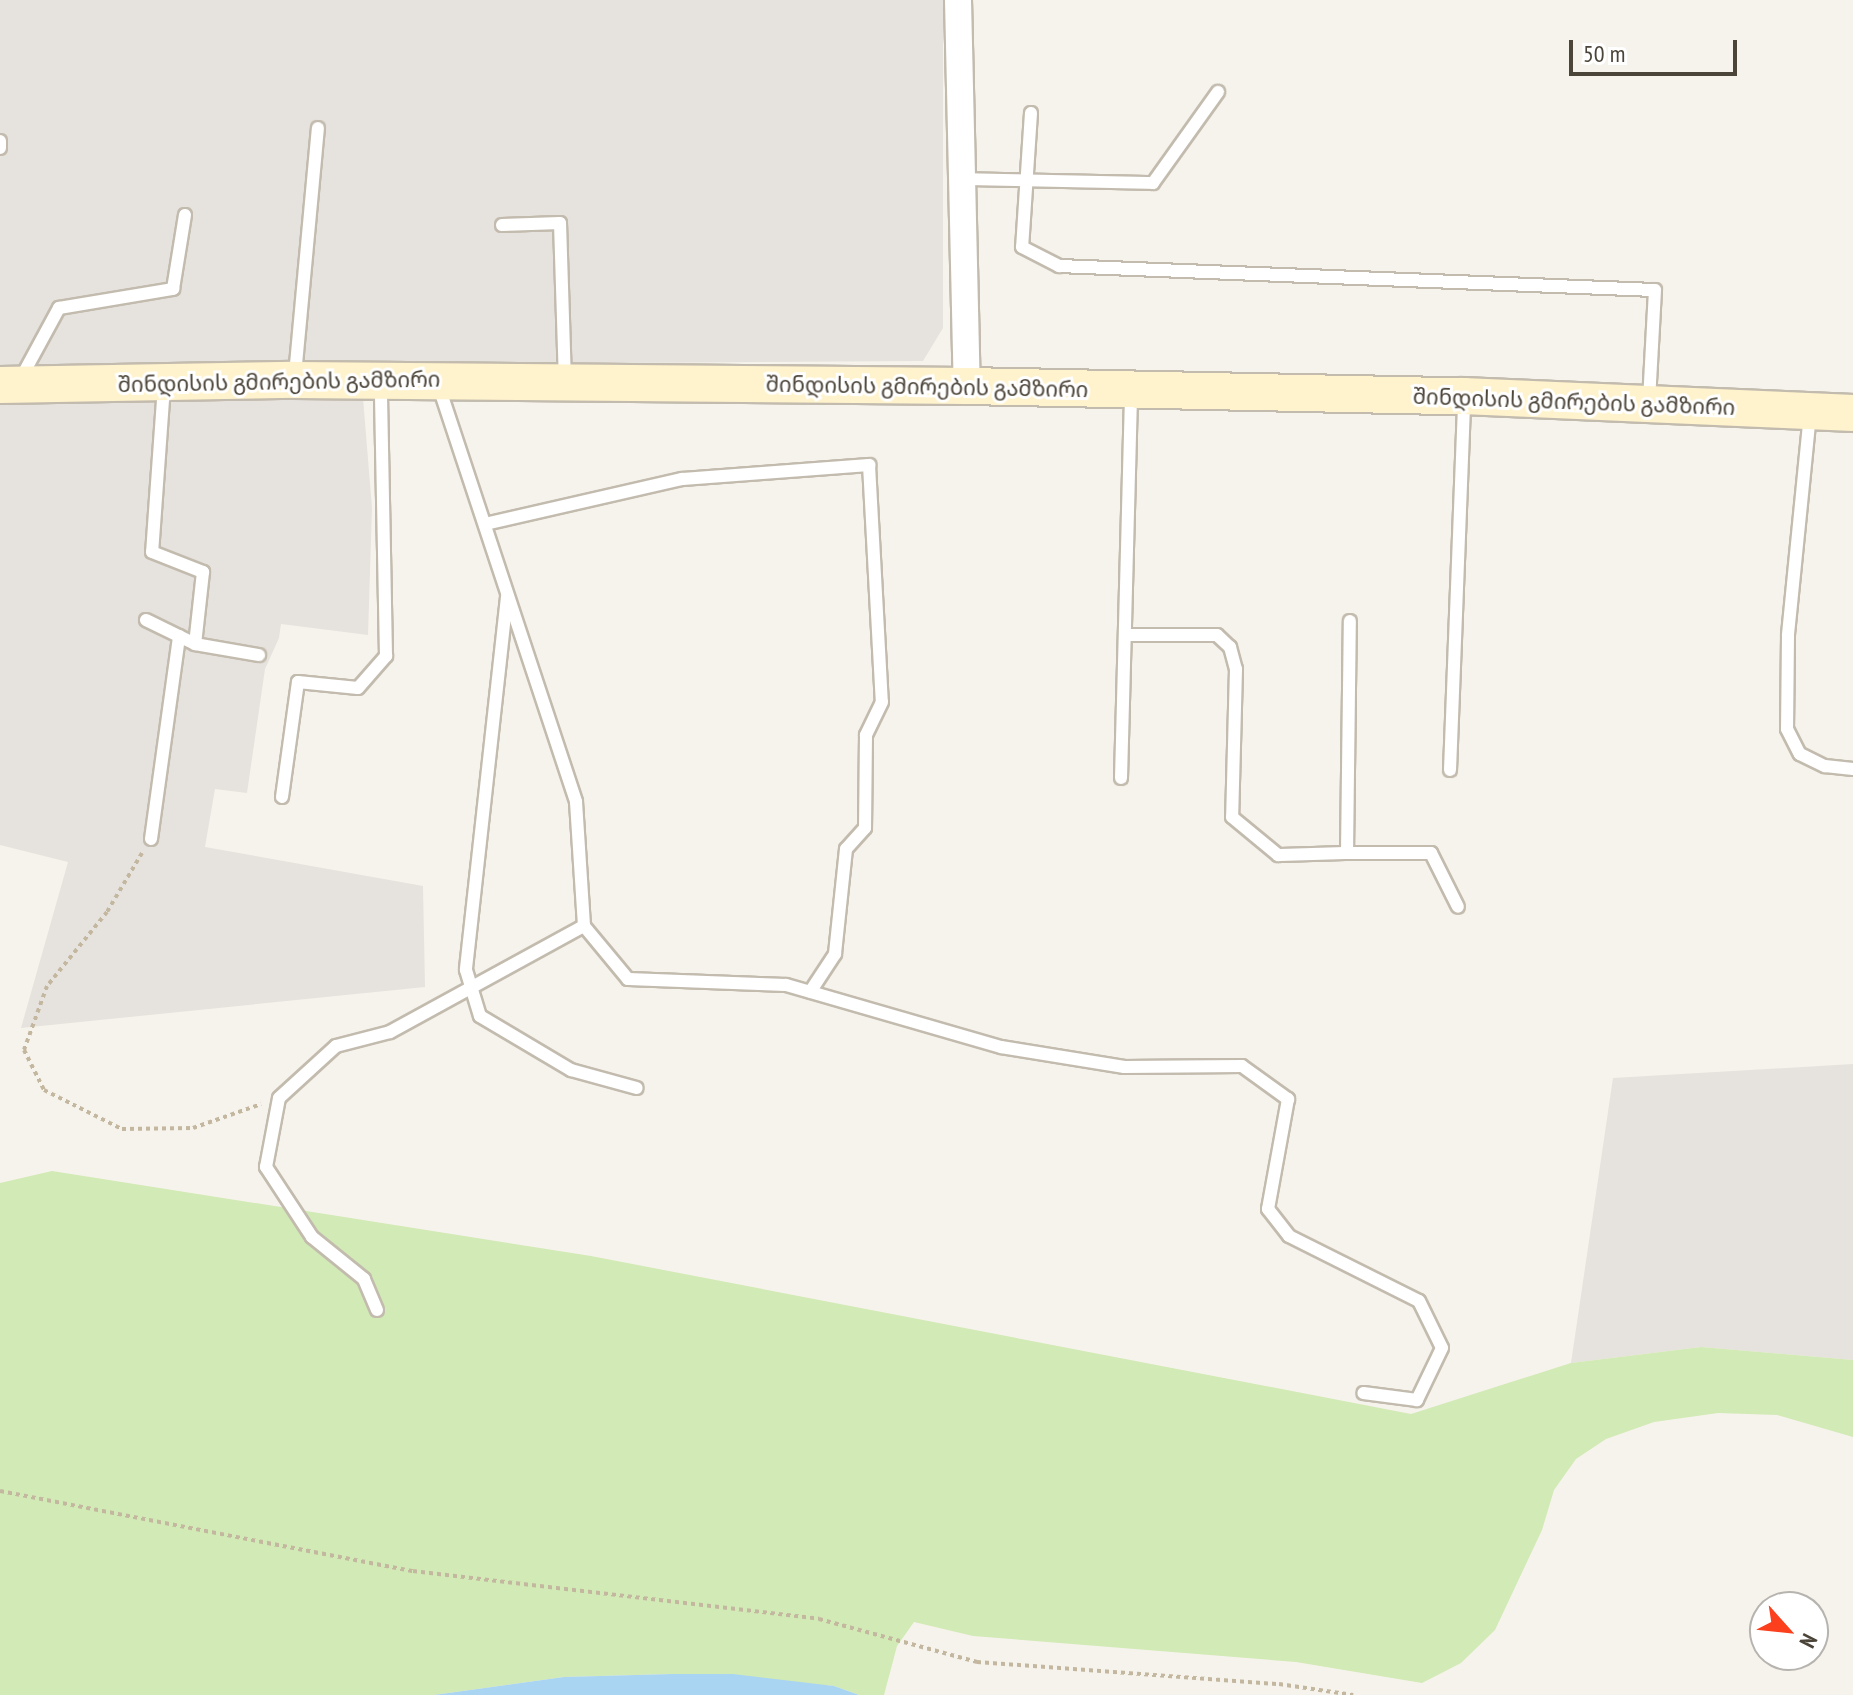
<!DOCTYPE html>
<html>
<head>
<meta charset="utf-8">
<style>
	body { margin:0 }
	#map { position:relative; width:1853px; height:1695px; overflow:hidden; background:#f6f3ec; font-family:"PT Sans Narrow","Noto Sans Georgian",sans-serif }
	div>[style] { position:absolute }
	.industrial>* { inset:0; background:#e6e2dd }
	.green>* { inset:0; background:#d2eab5 }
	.water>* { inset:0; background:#a9d4f2 }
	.path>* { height:4px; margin-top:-2px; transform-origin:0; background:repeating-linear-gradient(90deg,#c4b79f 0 4px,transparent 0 8px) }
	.roads { filter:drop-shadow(2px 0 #c2bbae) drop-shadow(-2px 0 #c2bbae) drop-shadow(0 2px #c2bbae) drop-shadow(0 -2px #c2bbae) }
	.lane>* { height:12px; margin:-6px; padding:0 6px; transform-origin:6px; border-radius:6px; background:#fff }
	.street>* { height:26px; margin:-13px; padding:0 13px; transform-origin:13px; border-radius:13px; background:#fff }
	.secondary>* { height:36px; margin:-18px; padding:0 18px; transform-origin:18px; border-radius:18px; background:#fff3cd }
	span { translate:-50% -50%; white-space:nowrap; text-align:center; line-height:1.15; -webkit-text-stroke:6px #fff; paint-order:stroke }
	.street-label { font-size:22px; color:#4b4439 }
	.north { position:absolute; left:1749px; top:1591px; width:80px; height:80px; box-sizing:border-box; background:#fff; border:2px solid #b7b4b0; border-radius:50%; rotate:117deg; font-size:22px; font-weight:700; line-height:32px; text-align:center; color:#4b4439 }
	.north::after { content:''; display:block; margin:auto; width:28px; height:36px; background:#fc3f1d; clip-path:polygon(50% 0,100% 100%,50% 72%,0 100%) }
	.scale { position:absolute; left:1569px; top:40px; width:168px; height:36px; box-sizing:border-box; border:4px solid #4b4439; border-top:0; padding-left:10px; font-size:24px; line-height:28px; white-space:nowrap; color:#4b4439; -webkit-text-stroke:6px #fff; paint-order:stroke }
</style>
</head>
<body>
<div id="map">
	<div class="industrial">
		<i style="clip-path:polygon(0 0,943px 0,943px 328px,923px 361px,0 367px)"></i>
		<i style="clip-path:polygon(363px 398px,372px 508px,368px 635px,281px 624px,279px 638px,265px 669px,247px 793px,215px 789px,205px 847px,423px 886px,425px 987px,21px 1028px,68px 862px,0 845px,0 402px)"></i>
		<i style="clip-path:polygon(1853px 1064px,1853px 1360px,1701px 1347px,1571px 1363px,1613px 1078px)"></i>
	</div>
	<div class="green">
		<i style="clip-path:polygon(52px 1171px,591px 1256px,1411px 1414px,1571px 1363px,1701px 1347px,1853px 1360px,1853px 1437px,1777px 1415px,1718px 1413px,1654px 1422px,1606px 1439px,1576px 1459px,1554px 1490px,1542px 1530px,1495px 1630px,1461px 1663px,1422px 1683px,1296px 1662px,973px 1636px,914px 1622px,897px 1646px,884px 1695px,859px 1695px,834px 1686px,672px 1674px,564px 1677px,434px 1695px,0 1695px,0 1183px)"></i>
	</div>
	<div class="water">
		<i style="clip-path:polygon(672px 1674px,733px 1674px,834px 1686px,859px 1695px,434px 1695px,564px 1677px)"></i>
	</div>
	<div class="path">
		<i style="left:142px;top:853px;width:69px;rotate:120.7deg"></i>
		<i style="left:107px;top:912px;width:95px;rotate:129deg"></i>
		<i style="left:47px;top:986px;width:68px;rotate:109.8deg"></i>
		<i style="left:24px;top:1050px;width:45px;rotate:63.4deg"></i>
		<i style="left:44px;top:1090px;width:87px;rotate:26.6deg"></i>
		<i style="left:122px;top:1129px;width:71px;rotate:-0.8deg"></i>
		<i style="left:193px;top:1128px;width:72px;rotate:-19.4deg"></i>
		<i style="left:0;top:1491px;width:421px;rotate:11deg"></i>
		<i style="left:413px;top:1571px;width:409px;rotate:6.7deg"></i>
		<i style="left:819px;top:1619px;width:164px;rotate:15.2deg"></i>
		<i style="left:977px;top:1662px;width:303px;rotate:4.2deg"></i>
		<i style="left:1279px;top:1684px;width:75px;rotate:8.5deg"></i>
	</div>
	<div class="roads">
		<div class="lane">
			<i style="left:1031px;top:113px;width:134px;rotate:93.8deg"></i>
			<i style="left:1022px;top:247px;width:42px;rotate:27.2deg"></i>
			<i style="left:1059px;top:266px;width:596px;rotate:2.31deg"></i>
			<i style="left:1655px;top:290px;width:111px;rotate:93.1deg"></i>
			<i style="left:0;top:141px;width:7px;rotate:90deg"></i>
			<i style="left:962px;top:179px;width:191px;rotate:1.2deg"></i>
			<i style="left:1153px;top:183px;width:112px;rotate:-54.5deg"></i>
			<i style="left:502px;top:225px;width:58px;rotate:-2deg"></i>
			<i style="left:560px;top:223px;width:158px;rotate:88.2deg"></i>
			<i style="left:295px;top:375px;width:248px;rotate:-84.7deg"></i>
			<i style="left:21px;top:378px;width:80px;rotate:-61.5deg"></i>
			<i style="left:59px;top:308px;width:116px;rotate:-9.5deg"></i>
			<i style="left:173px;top:289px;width:75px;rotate:-80.8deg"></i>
			<i style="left:438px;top:384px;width:440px;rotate:71.7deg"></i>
			<i style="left:576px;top:802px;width:124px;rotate:86.3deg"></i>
			<i style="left:584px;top:926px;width:69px;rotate:50.3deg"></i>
			<i style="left:628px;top:979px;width:158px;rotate:2.2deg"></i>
			<i style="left:786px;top:985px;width:224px;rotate:16.1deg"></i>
			<i style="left:1001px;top:1047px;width:125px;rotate:9.2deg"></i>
			<i style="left:1124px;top:1067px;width:118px;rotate:-0.5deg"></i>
			<i style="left:1242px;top:1066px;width:57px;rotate:35.7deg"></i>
			<i style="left:1288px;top:1099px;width:112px;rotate:100.3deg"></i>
			<i style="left:1268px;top:1209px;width:34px;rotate:52deg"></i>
			<i style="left:1289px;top:1236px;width:145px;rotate:26.6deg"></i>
			<i style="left:1419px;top:1301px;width:52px;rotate:63.9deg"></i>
			<i style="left:1442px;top:1348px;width:58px;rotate:115.7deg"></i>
			<i style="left:1417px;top:1400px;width:54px;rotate:-172.6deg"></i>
			<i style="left:164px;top:386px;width:166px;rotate:94.1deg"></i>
			<i style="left:152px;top:552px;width:55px;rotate:21.4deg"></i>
			<i style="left:203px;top:572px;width:72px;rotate:96.3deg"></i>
			<i style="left:1810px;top:414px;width:223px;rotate:95.7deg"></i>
			<i style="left:1788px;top:636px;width:93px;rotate:90.6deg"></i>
			<i style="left:1787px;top:729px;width:28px;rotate:63deg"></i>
			<i style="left:1800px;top:754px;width:28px;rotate:26deg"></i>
			<i style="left:1825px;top:766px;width:28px;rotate:6deg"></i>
			<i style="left:485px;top:524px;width:202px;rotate:-12.9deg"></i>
			<i style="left:682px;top:479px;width:188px;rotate:-4.3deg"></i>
			<i style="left:869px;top:465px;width:237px;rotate:86.9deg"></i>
			<i style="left:882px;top:702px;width:37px;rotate:116deg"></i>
			<i style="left:866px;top:735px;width:93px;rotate:90.6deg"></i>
			<i style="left:865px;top:828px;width:28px;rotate:132deg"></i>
			<i style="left:846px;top:849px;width:106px;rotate:96deg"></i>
			<i style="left:835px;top:954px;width:45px;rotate:123.3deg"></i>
			<i style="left:507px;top:597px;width:375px;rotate:96.3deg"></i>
			<i style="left:466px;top:970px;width:48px;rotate:73.1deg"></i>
			<i style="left:480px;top:1016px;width:106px;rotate:30.7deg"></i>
			<i style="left:571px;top:1070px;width:68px;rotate:15.3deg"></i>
			<i style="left:146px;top:620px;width:55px;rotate:26.1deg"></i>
			<i style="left:195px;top:644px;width:65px;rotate:9.8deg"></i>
			<i style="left:1125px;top:635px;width:92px"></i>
			<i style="left:1217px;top:635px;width:18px;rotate:43deg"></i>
			<i style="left:1230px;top:647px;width:23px;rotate:75deg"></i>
			<i style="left:1236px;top:669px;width:148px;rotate:91.5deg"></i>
			<i style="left:1232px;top:817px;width:60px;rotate:39.6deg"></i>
			<i style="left:1278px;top:855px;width:69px;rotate:-1.7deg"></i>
			<i style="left:1347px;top:853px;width:232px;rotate:-89.3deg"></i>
			<i style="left:1450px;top:770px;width:370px;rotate:-87.8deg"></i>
			<i style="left:1121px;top:778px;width:385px;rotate:-88.5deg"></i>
			<i style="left:282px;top:797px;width:116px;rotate:-82.1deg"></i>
			<i style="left:298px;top:682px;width:60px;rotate:5.7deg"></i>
			<i style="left:358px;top:688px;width:43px;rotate:-48.8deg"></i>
			<i style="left:386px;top:656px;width:272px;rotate:-91.1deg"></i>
			<i style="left:151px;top:839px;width:205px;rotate:-82.1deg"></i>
			<i style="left:1347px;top:853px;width:84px"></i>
			<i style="left:1431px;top:853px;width:60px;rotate:63.4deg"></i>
			<i style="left:377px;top:1310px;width:34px;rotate:-113deg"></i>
			<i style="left:364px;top:1279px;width:67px;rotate:-141.1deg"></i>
			<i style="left:312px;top:1237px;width:84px;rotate:-123.3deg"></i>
			<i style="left:266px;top:1167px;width:70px;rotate:-79.3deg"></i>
			<i style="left:279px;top:1098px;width:77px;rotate:-42.4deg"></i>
			<i style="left:336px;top:1046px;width:56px;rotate:-14.5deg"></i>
			<i style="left:390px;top:1032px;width:221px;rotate:-28.7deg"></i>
		</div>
		<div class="street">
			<i style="left:958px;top:0;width:386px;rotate:88.7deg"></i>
		</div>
		<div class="secondary">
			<i style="left:0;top:385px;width:295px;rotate:-1deg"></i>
			<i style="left:295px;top:380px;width:672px;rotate:0.51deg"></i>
			<i style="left:967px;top:386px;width:497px;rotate:1.2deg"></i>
			<i style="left:1464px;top:396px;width:389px;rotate:2.5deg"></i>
		</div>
	</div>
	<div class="street-label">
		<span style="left:279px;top:382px;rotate:-1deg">შინდისის გმირების გამზირი</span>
		<span style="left:927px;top:387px;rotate:1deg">შინდისის გმირების გამზირი</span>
		<span style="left:1574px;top:402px;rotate:2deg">შინდისის გმირების გამზირი</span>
	</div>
	<div class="north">N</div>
	<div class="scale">50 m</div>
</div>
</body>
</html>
